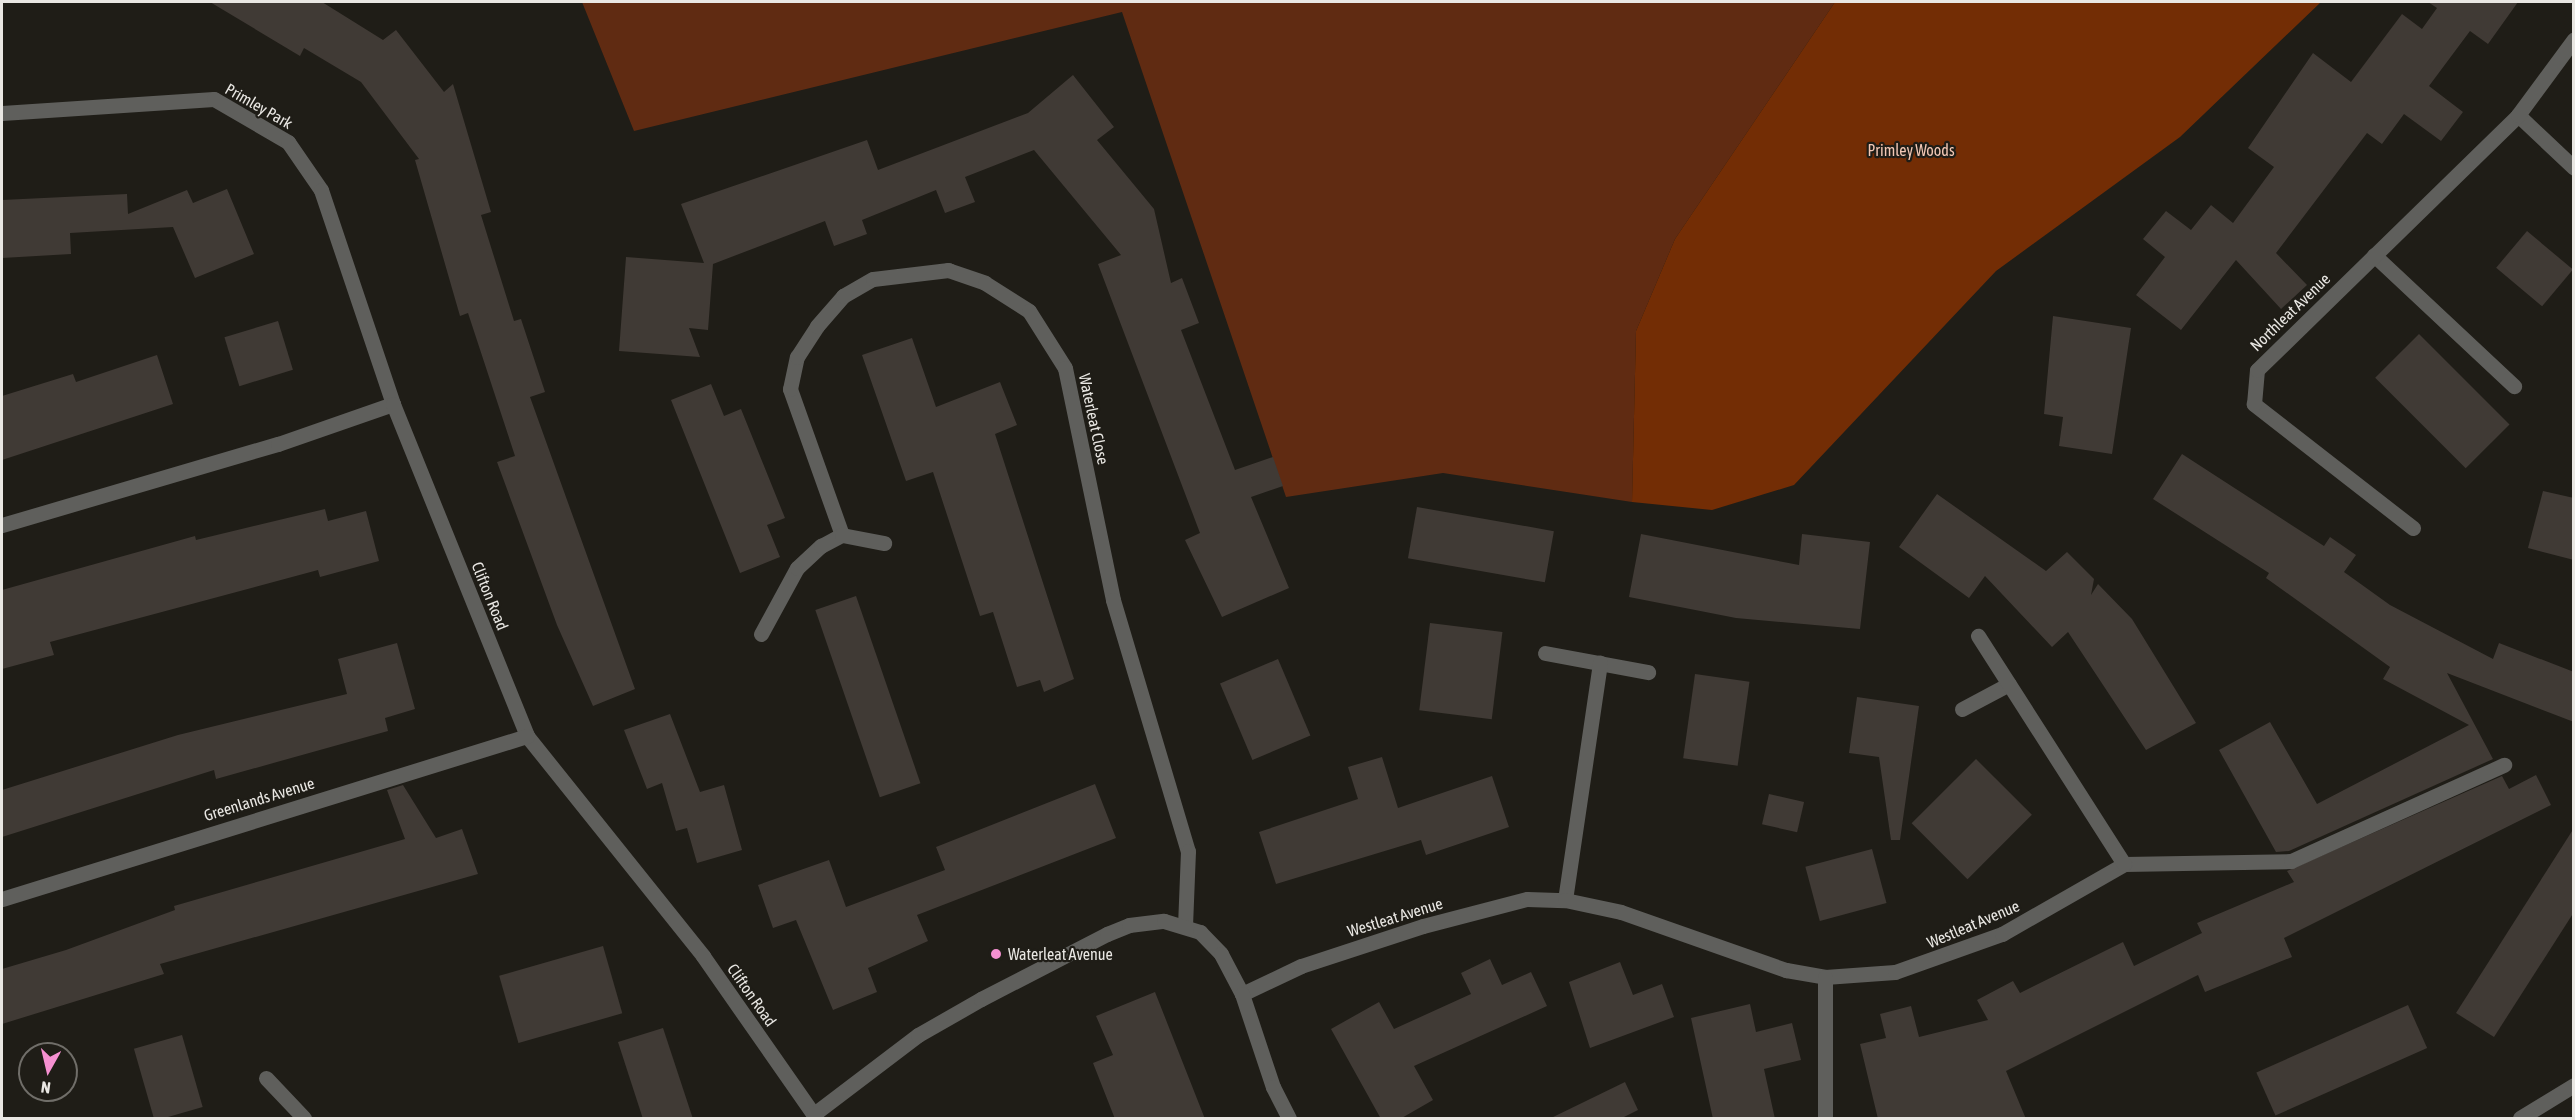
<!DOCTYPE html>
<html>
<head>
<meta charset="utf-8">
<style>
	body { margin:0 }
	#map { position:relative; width:2575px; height:1120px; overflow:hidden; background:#1f1d17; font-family:"Asap Condensed",sans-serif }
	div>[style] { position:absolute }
	.green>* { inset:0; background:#602b12 }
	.forest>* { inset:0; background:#732d05 }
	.building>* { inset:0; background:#403a35; transform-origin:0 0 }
	.minor>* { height:15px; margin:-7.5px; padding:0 7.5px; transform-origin:7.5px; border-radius:7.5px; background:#5f5f5c }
	.dots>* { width:16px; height:16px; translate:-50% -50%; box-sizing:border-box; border:3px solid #1f1d17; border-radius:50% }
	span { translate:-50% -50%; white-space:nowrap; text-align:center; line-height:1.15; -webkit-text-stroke:4.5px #1f1d17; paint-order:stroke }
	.street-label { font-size:16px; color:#e9e7e3 }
	.park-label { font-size:16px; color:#f3c8b5 }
	.poi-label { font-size:16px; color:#e9e7e3 }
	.left { translate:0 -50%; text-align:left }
	.frame { position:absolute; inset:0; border:3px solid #e9e7e3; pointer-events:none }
	.north { position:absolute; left:18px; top:1042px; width:60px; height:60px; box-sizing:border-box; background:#1f1d17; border:2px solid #706e69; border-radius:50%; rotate:188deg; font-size:16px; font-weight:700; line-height:24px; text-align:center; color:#e9e7e3 }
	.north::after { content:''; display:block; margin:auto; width:21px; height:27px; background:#f590d1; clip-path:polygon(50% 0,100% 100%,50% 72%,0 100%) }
</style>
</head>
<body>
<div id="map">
	<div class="green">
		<i style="clip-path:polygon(582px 2px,1835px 2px,1675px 239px,1636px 331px,1632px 502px,1443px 473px,1286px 497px,1122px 12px,634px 131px)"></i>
	</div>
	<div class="forest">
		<i style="clip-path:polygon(1835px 2px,2321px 2px,2180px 137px,1996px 271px,1794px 485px,1712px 510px,1632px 502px,1636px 331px,1675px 239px)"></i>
	</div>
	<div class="building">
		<i style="clip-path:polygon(210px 2px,322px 2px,383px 40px,396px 30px,444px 92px,453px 84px,491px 212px,481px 215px,514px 321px,521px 319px,545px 392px,530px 397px,635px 689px,593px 706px,557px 625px,497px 462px,515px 456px,468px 313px,460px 316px,415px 160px,419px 159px,361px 82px,304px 48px,300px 56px)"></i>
		<i style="clip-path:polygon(2428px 2px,2518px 2px,2488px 44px,2470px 31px,2429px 86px,2463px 112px,2441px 141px,2404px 114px,2382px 144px,2367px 133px,2276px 253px,2307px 285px,2281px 309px,2236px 260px,2181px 330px,2136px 295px,2165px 257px,2143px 239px,2166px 211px,2191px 230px,2211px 205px,2233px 223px,2274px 167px,2248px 148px,2313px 53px,2351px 82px,2402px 14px,2422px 29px,2437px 8px)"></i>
		<i style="clip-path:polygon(1073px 75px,1114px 127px,1097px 140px,1154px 209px,1171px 283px,1182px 278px,1199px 323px,1181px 330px,1235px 470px,1273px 457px,1283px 486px,1251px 497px,1289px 588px,1222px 617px,1185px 540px,1200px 533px,1098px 264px,1121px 255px,1034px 150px,965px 177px,975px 202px,945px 213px,936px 190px,862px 220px,867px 234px,834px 246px,825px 221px,713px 264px,708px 330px,689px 328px,700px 357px,619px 351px,626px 257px,704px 263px,681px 204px,867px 140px,878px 170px,1028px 113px)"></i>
		<i style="clip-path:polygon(227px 189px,254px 254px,195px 278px,173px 227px,70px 233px,71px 254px,2px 258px,2px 200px,127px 194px,128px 214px,187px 190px,193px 203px)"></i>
		<i style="left:2527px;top:231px;width:60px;height:48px;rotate:40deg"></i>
		<i style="clip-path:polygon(2053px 316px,2131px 328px,2112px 454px,2059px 446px,2063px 417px,2044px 414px)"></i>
		<i style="left:278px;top:321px;width:51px;height:56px;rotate:73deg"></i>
		<i style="left:2419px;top:334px;width:128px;height:62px;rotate:45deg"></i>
		<i style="clip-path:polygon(912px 338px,936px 407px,1000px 382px,1017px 425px,995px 434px,1074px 679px,1044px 692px,1040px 680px,1017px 687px,993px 612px,980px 616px,933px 472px,906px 481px,862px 355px)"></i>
		<i style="clip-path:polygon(157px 355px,173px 404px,2px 460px,2px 396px,73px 374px,76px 382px)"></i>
		<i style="clip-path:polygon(711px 384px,724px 416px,741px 409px,785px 518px,767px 525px,780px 557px,740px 573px,671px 400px)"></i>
		<i style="clip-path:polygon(2182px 454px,2324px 546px,2330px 537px,2356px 555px,2344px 572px,2390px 605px,2493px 659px,2499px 643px,2574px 672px,2574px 722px,2447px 673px,2493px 759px,2289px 851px,2276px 852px,2219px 750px,2270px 722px,2317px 804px,2469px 725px,2383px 679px,2390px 667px,2266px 578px,2269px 573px,2153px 499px)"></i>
		<i style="clip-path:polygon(2543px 491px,2574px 498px,2574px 560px,2528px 548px)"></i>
		<i style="clip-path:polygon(1937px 494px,2046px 571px,2067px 552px,2094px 579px,2091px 595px,2098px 584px,2132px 619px,2196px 723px,2146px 750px,2068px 632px,2052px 647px,1985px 576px,1969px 598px,1899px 547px)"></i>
		<i style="left:1417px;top:507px;width:139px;height:52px;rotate:10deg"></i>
		<i style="clip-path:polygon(325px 509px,328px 521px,366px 511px,379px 561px,320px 577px,318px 570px,50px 642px,54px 655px,2px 669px,2px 590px,195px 536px,196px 540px)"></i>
		<i style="clip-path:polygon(1641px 534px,1799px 565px,1802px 534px,1870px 542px,1860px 629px,1736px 618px,1629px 597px)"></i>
		<i style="left:856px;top:596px;width:198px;height:43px;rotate:71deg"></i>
		<i style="left:1430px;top:623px;width:73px;height:88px;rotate:7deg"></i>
		<i style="clip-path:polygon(397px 643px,415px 709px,385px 718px,388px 731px,216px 779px,214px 770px,2px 837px,2px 790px,178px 735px,347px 694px,338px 659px)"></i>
		<i style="left:1278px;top:659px;width:83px;height:63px;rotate:67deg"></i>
		<i style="left:1695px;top:674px;width:55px;height:85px;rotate:8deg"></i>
		<i style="clip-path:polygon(1857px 697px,1919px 706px,1900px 840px,1891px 840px,1879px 757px,1849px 753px)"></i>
		<i style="clip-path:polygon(670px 714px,700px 792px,724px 785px,742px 850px,697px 863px,687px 828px,676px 831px,662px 783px,647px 789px,624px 730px)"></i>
		<i style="clip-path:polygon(1382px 757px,1398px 808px,1492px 776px,1509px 827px,1426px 855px,1421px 840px,1276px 884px,1259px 832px,1358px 799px,1348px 767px)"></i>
		<i style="left:1976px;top:759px;width:79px;height:91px;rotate:45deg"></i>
		<i style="clip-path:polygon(2536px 775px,2551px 805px,2284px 938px,2292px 957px,2205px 992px,2198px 975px,2006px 1071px,2026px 1119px,1878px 1119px,1860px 1044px,1886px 1038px,1880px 1014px,1911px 1006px,1919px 1037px,1988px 1020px,1977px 1000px,2013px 981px,2020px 993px,2123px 942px,2134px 966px,2202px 933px,2197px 923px,2294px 882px,2287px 871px,2502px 776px,2509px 789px)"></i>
		<i style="clip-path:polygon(1095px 784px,1116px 838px,917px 915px,928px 941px,868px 968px,877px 992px,833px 1010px,796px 920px,773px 928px,758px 885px,829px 860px,846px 907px,945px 870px,936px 847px)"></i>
		<i style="clip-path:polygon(403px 785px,436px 838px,462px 829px,478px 874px,160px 964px,164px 974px,2px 1024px,2px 969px,66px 950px,175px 910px,174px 906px,405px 839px,387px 790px)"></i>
		<i style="left:1769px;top:794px;width:36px;height:31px;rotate:13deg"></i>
		<i style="clip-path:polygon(2574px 828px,2574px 912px,2494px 1037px,2456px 1013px)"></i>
		<i style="left:1872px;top:849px;width:56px;height:69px;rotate:75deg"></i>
		<i style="left:603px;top:946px;width:70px;height:108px;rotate:74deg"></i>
		<i style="clip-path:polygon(1490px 959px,1502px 985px,1531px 972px,1547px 1006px,1414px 1066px,1433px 1100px,1400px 1119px,1381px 1119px,1331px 1029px,1379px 1002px,1394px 1029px,1471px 994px,1461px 973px)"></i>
		<i style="clip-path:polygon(1620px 962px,1633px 995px,1662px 984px,1674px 1017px,1590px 1048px,1569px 982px)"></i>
		<i style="clip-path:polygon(1155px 992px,1205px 1119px,1115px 1119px,1093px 1063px,1113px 1055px,1096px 1016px)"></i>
		<i style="clip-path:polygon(1750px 1004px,1756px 1032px,1792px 1023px,1801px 1060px,1764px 1069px,1775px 1119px,1713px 1119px,1691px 1018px)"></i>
		<i style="left:2408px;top:1005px;width:47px;height:166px;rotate:66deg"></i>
		<i style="clip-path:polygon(663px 1028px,693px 1119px,643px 1119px,618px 1042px)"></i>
		<i style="left:182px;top:1035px;width:75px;height:50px;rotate:74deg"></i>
		<i style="clip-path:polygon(1625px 1082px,1638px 1110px,1620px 1119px,1549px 1119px)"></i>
	</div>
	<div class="minor">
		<i style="left:2px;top:113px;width:212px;rotate:-3.8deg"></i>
		<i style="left:214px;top:99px;width:86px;rotate:30.2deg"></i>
		<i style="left:288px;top:142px;width:58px;rotate:55.5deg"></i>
		<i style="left:321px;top:190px;width:226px;rotate:71.4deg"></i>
		<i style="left:2518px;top:115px;width:77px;rotate:43.4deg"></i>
		<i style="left:2374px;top:255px;width:192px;rotate:43.1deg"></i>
		<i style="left:2px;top:525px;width:288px;rotate:-16.4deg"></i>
		<i style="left:278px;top:444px;width:122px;rotate:-19.2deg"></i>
		<i style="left:393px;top:404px;width:358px;rotate:68deg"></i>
		<i style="left:527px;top:736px;width:282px;rotate:51.3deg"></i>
		<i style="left:703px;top:956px;width:198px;rotate:55.1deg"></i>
		<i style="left:2413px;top:528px;width:202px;rotate:-142.1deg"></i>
		<i style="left:2254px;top:404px;width:34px;rotate:-85deg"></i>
		<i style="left:2257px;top:370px;width:365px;rotate:-44.3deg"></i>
		<i style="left:2518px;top:115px;width:94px;rotate:-53.6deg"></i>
		<i style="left:842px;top:535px;width:155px;rotate:-109.6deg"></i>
		<i style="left:790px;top:389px;width:33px;rotate:-78deg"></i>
		<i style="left:797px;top:357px;width:37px;rotate:-57deg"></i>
		<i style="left:817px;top:326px;width:40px;rotate:-49deg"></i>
		<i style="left:843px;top:296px;width:34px;rotate:-30deg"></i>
		<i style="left:873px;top:279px;width:76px;rotate:-6.8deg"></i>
		<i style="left:948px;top:270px;width:39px;rotate:19deg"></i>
		<i style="left:985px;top:283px;width:52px;rotate:32.5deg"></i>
		<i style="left:1029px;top:311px;width:67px;rotate:57.7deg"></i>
		<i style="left:1065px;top:368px;width:237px;rotate:78.3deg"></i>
		<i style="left:1113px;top:600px;width:262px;rotate:73.4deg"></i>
		<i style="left:1188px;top:851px;width:74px;rotate:92.3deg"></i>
		<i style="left:761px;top:634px;width:75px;rotate:-61.4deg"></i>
		<i style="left:797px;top:568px;width:33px;rotate:-43deg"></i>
		<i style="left:821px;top:546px;width:24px;rotate:-28deg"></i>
		<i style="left:842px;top:535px;width:43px;rotate:10.8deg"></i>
		<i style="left:1545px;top:653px;width:105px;rotate:10.5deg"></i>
		<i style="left:1962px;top:709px;width:53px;rotate:-28deg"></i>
		<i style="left:2124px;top:864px;width:167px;rotate:-1deg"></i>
		<i style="left:2291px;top:861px;width:234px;rotate:-24.3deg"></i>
		<i style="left:2px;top:899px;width:550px;rotate:-17.25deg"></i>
		<i style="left:1565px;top:900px;width:240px;rotate:-81.6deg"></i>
		<i style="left:1242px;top:994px;width:65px;rotate:-25.4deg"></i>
		<i style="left:1301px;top:966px;width:128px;rotate:-18.2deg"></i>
		<i style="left:1423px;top:926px;width:107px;rotate:-14.6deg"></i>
		<i style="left:1527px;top:899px;width:38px;rotate:2deg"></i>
		<i style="left:1565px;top:900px;width:57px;rotate:12.1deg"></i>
		<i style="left:1621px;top:912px;width:175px;rotate:19.4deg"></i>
		<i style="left:1786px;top:970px;width:40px;rotate:10deg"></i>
		<i style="left:1825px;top:977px;width:70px;rotate:-4.1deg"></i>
		<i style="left:1895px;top:972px;width:114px;rotate:-19.6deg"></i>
		<i style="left:2002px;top:934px;width:141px;rotate:-29.8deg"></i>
		<i style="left:2124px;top:864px;width:271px;rotate:-122.6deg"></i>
		<i style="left:266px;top:1078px;width:55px;rotate:46.5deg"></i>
		<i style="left:814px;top:1114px;width:131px;rotate:-37.2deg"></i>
		<i style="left:918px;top:1035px;width:73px;rotate:-29.7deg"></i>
		<i style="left:981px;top:999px;width:142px;rotate:-27.3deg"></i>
		<i style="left:1107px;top:934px;width:24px;rotate:-22deg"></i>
		<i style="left:1129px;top:925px;width:35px;rotate:-7deg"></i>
		<i style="left:1164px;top:921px;width:38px;rotate:17deg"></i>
		<i style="left:1200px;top:932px;width:30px;rotate:46deg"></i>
		<i style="left:1221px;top:954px;width:45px;rotate:62.3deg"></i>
		<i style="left:1242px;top:994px;width:98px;rotate:71.6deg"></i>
		<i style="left:1273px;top:1087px;width:35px;rotate:63deg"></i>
		<i style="left:1825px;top:1118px;width:141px;rotate:-90deg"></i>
		<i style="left:2520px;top:1118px;width:63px;rotate:-31.4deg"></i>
	</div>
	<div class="dots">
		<i style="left:996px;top:954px;background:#f590d1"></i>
	</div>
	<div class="street-label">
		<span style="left:259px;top:106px;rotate:30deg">Primley Park</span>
		<span style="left:2290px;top:312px;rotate:-44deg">Northleat Avenue</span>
		<span style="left:1094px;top:419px;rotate:78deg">Waterleat Close</span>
		<span style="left:490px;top:596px;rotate:68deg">Clifton Road</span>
		<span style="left:259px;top:799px;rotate:-17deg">Greenlands Avenue</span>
		<span style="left:1395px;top:917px;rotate:-17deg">Westleat Avenue</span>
		<span style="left:1973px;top:924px;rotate:-23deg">Westleat Avenue</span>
		<span style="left:752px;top:995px;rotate:55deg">Clifton Road</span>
	</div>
	<div class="park-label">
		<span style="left:1911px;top:150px">Primley Woods</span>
	</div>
	<div class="poi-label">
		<span class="left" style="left:1008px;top:954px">Waterleat Avenue</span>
	</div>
	<div class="frame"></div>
	<div class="north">N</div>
</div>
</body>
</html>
